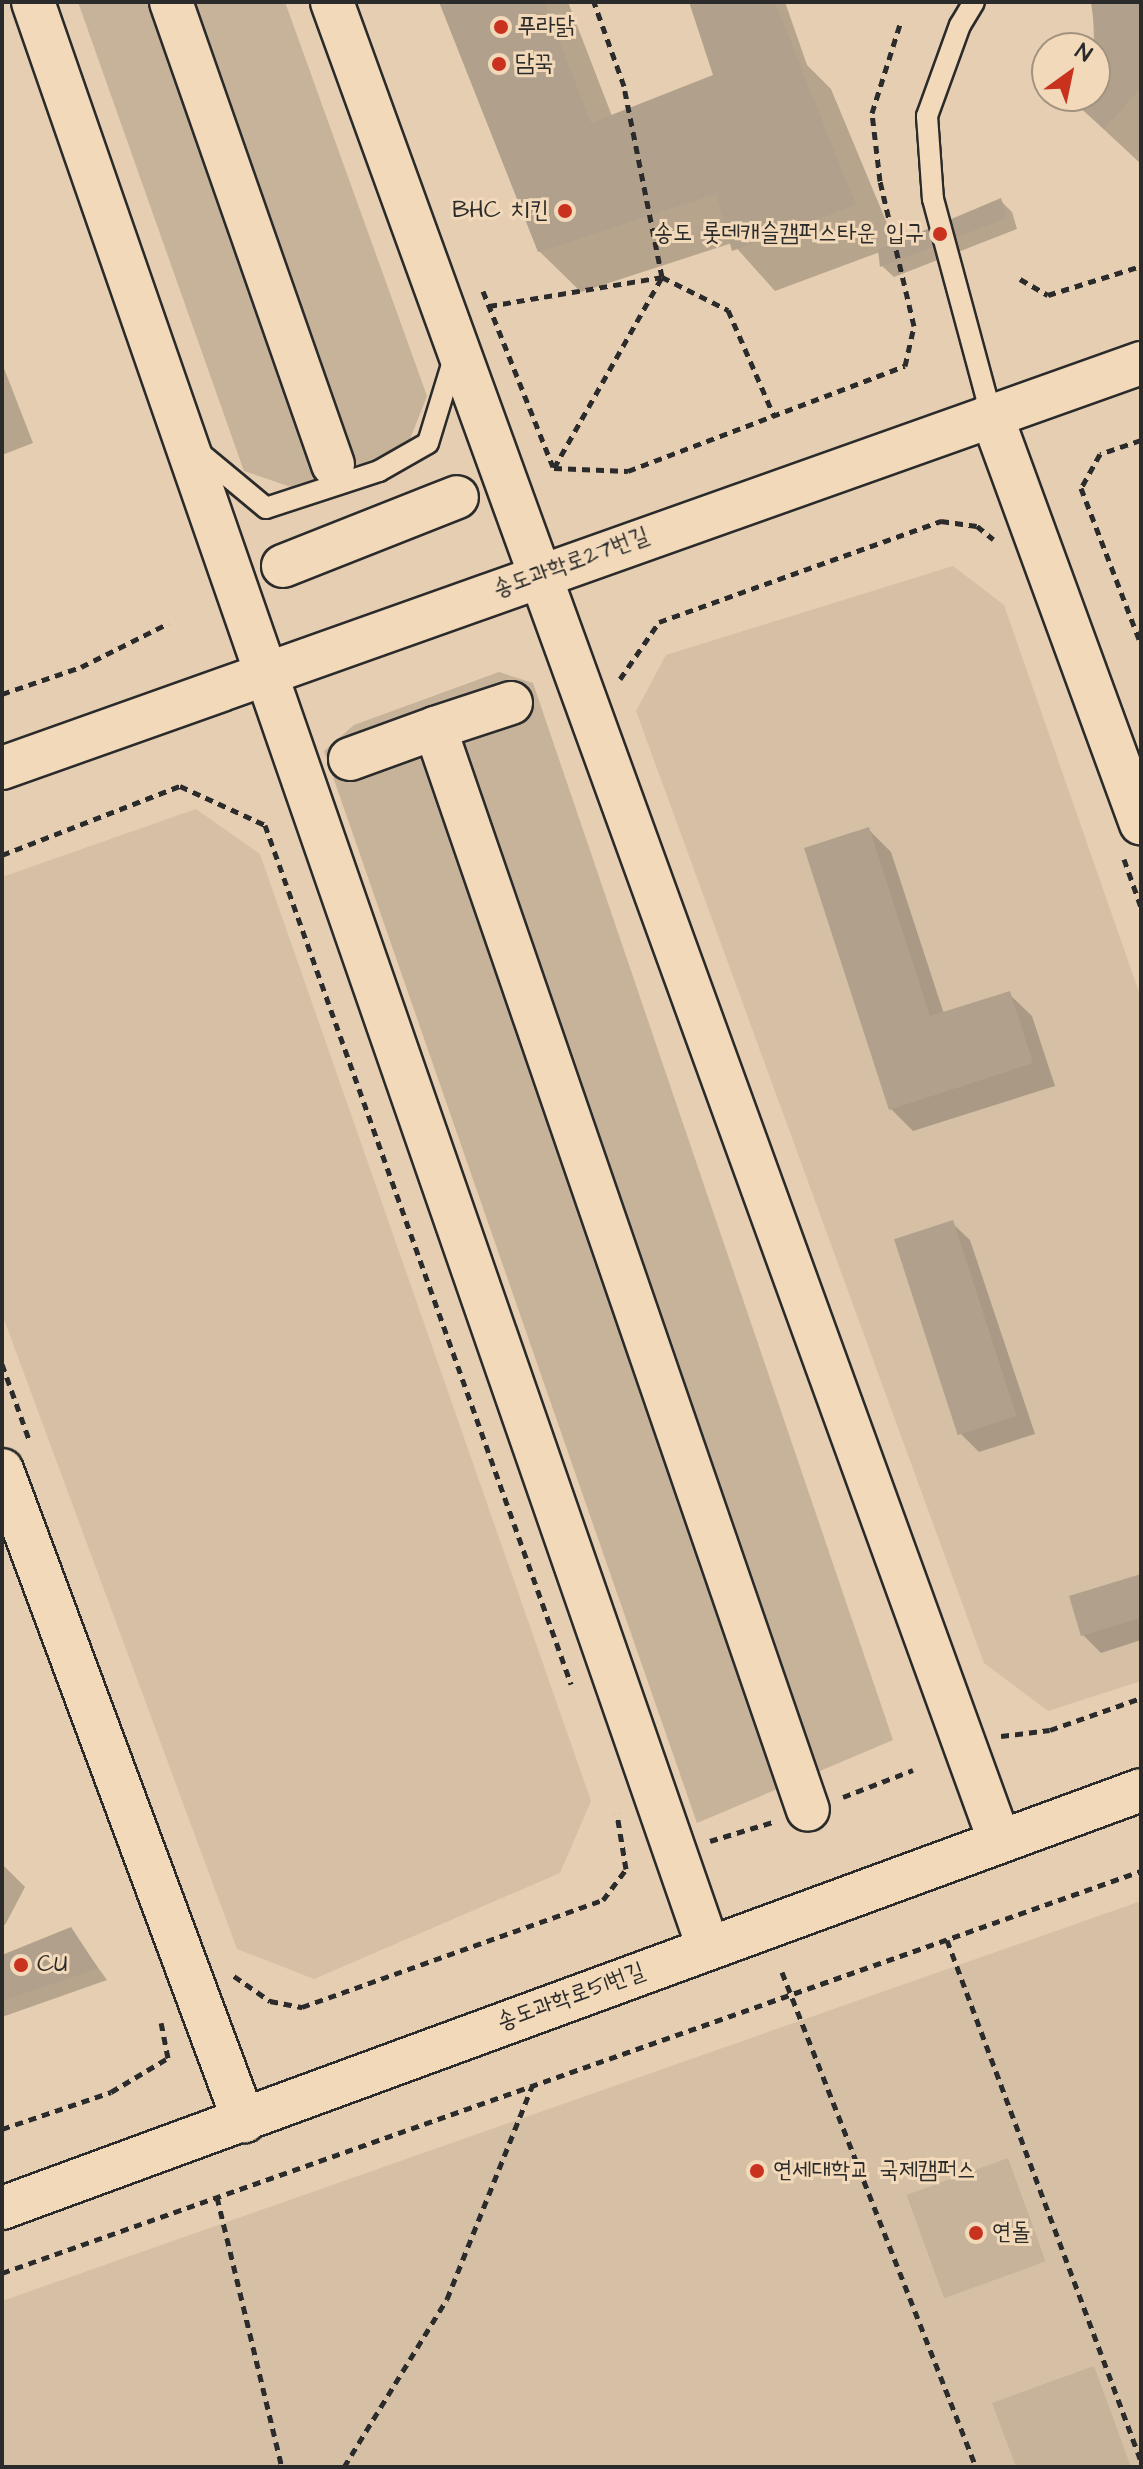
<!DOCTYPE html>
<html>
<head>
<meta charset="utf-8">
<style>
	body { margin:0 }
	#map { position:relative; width:1143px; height:2469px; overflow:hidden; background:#e5ceb1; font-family:"Architects Daughter","Poor Story",sans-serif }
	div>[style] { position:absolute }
	.built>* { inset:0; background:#d5c0a6 }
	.green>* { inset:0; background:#c6b39a; transform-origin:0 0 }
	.shadow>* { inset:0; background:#0003 }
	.building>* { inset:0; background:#b0a08c; transform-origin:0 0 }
	.path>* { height:5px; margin-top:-2.5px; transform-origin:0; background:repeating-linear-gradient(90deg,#2b2b2b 0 8px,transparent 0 14px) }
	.roads { filter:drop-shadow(2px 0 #2b2b2b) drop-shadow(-2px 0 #2b2b2b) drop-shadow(0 2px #2b2b2b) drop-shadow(0 -2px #2b2b2b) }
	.lane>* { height:20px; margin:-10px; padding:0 10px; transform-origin:10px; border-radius:10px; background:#f1d9b9 }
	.street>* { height:42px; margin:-21px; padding:0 21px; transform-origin:21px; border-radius:21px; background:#f1d9b9 }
	.dots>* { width:22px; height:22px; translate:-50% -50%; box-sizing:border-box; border:4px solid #f1d9b9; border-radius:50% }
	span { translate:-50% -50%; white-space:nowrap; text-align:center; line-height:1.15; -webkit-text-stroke:6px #f1d9b9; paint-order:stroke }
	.poi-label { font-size:24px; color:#2b2b2b }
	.left { translate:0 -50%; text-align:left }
	.right { translate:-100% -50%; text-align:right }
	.street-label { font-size:24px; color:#2b2b2b }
	.frame { position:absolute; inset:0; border:4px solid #2b2b2b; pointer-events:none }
	.north { position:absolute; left:1031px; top:32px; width:80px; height:80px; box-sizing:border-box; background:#f1d9b9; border:2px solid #a29380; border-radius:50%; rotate:33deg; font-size:22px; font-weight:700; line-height:32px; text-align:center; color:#2b2b2b }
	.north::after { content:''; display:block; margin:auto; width:28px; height:36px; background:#c8321e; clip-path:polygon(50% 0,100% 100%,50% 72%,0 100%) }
</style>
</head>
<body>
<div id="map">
	<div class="built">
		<i style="clip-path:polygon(953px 566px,1004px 605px,1141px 998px,1141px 1681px,1048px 1711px,984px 1663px,636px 711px,666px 655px)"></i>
		<i style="clip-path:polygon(196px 809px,260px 854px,591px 1801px,560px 1873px,314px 1979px,237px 1949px,2px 1314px,2px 877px)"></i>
		<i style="clip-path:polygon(1141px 1901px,1141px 2467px,2px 2467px,2px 2301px)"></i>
	</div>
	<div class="green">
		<i style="clip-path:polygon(78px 2px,285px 2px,427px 396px,405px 452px,297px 489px,244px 471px)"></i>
		<i style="clip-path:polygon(499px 672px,533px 683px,893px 1740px,697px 1823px,324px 751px,354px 725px)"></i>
		<i style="left:1008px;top:2158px;width:110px;height:108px;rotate:70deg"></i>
		<i style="clip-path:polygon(1094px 2366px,1131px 2467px,1016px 2467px,992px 2403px)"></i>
	</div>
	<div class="shadow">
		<i style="clip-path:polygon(441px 2px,568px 2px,612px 116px,717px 76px,691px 2px,785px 2px,807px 65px,831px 89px,896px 245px,1000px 200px,1012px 212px,1017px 229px,894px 277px,882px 266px,880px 252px,775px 291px,732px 243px,581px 292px,539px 251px)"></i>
		<i style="clip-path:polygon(1093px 2px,1141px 2px,1141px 164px,1068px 96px,1095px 96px)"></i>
		<i style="clip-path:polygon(2px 363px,33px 443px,2px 455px)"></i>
		<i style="clip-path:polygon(868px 829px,891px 852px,944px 1014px,1009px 994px,1032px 1016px,1055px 1086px,913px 1131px,891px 1109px)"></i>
		<i style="clip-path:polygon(952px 1223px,970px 1240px,1035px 1434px,979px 1452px,961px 1434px)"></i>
		<i style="clip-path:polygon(1141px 1576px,1141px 1640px,1101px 1653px,1083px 1635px)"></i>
		<i style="clip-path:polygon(2px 1864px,25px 1887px,5px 1925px,2px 1923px)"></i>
		<i style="clip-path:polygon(70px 1929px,107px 1980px,2px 2017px,2px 1957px)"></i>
	</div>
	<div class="building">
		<i style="clip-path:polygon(439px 2px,544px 2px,591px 123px,713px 75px,689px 2px,775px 2px,856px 205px,732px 251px,716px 194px,538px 252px)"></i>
		<i style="clip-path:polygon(1091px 2px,1141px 2px,1141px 88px,1104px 129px,1067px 96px,1095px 96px,1095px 48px,1088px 48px,1096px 40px)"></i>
		<i style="clip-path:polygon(1001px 198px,1007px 218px,880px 267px,878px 250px)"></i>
		<i style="clip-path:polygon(869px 827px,930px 1016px,1010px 991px,1033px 1063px,889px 1110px,804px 848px)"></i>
		<i style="left:953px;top:1220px;width:206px;height:62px;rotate:72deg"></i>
		<i style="clip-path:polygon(1141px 1574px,1141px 1618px,1081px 1636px,1069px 1596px)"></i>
		<i style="clip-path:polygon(71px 1927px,98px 1968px,2px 2001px,2px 1955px)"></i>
	</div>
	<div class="path">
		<i style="left:1020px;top:279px;width:32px;rotate:30deg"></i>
		<i style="left:1048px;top:295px;width:97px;rotate:-17.3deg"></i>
		<i style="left:483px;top:291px;width:189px;rotate:68.3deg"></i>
		<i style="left:489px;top:306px;width:175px;rotate:-9.5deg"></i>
		<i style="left:662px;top:277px;width:74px;rotate:26.6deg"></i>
		<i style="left:728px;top:310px;width:116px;rotate:66.5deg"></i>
		<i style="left:1141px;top:440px;width:43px;rotate:161.1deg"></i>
		<i style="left:1100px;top:454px;width:39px;rotate:119deg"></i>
		<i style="left:1081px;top:488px;width:167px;rotate:69deg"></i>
		<i style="left:554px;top:468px;width:74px;rotate:2.3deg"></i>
		<i style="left:628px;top:471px;width:296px;rotate:-20.8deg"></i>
		<i style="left:905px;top:366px;width:41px;rotate:-77.3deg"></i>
		<i style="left:914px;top:326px;width:149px;rotate:-103.2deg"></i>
		<i style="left:880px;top:181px;width:68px;rotate:-96.7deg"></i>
		<i style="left:872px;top:113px;width:93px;rotate:-72.5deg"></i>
		<i style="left:554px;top:468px;width:219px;rotate:-60.5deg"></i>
		<i style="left:662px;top:277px;width:195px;rotate:-101.3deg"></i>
		<i style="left:624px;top:86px;width:89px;rotate:-109.7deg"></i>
		<i style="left:620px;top:679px;width:69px;rotate:-55.6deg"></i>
		<i style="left:659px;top:622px;width:300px;rotate:-19.7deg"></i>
		<i style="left:941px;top:521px;width:36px;rotate:8deg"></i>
		<i style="left:977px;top:526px;width:21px;rotate:39deg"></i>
		<i style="left:2px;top:694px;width:83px;rotate:-18.9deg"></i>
		<i style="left:81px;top:667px;width:98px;rotate:-26.6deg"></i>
		<i style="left:2px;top:855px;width:191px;rotate:-21.2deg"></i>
		<i style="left:180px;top:786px;width:94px;rotate:24.6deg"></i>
		<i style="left:265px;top:825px;width:912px;rotate:70.39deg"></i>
		<i style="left:1124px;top:859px;width:51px;rotate:70.5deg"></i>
		<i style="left:2px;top:1364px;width:83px;rotate:70.3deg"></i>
		<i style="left:1001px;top:1736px;width:49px;rotate:-7deg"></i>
		<i style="left:1050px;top:1730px;width:96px;rotate:-19.4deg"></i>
		<i style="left:843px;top:1797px;width:75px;rotate:-21.1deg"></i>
		<i style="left:710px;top:1841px;width:66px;rotate:-16.8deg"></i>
		<i style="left:947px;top:1940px;width:556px;rotate:69.58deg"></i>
		<i style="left:782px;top:1972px;width:532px;rotate:68.6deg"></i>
		<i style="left:234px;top:1976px;width:44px;rotate:34.8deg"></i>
		<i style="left:270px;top:2001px;width:33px;rotate:11deg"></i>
		<i style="left:302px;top:2007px;width:319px;rotate:-19.6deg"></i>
		<i style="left:603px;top:1900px;width:39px;rotate:-53deg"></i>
		<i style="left:626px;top:1869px;width:56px;rotate:-99.3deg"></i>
		<i style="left:2px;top:2129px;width:115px;rotate:-18.7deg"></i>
		<i style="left:111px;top:2092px;width:66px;rotate:-30.8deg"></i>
		<i style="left:168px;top:2058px;width:36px;rotate:-101deg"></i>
		<i style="left:217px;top:2197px;width:278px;rotate:76.5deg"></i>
		<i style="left:2px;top:2273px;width:1208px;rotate:-19.44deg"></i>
		<i style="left:344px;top:2467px;width:197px;rotate:-58.5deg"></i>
		<i style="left:447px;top:2299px;width:229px;rotate:-68.2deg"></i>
	</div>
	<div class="roads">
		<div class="lane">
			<i style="left:974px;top:2px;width:27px;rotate:121deg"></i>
			<i style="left:960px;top:25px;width:97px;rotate:109.9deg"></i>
			<i style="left:927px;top:116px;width:83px;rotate:85.9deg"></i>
			<i style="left:933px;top:199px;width:223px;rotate:74.9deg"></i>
			<i style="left:195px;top:449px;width:92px;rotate:39.7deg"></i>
			<i style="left:266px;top:508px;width:119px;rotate:-18.1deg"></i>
			<i style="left:379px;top:471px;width:56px;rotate:-29.7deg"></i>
			<i style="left:428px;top:443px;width:89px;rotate:-73deg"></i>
		</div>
		<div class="street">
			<i style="left:33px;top:2px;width:2059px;rotate:70.86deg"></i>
			<i style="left:171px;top:2px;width:490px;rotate:70.7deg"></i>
			<i style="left:332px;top:2px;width:1955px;rotate:70.05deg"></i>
			<i style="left:991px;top:414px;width:436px;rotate:69.9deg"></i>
			<i style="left:283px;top:566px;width:187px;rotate:-21.6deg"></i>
			<i style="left:511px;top:703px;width:80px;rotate:161.8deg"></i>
			<i style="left:435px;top:728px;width:1144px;rotate:70.98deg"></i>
			<i style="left:350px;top:759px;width:90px;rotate:-20deg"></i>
			<i style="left:2px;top:768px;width:1209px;rotate:-19.57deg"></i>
			<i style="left:2px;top:1470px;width:695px;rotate:69.61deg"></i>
			<i style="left:2px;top:2208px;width:1213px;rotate:-20.15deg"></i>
		</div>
	</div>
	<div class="dots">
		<i style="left:501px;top:27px;background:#c8321e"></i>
		<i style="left:499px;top:64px;background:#c8321e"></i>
		<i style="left:565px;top:211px;background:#c8321e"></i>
		<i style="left:940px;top:234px;background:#c8321e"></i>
		<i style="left:21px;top:1965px;background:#c8321e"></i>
		<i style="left:757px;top:2171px;background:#c8321e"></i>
		<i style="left:976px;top:2233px;background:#c8321e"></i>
	</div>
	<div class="poi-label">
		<span class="left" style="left:517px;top:27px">푸라닭</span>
		<span class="left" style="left:515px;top:64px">담꾹</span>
		<span class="right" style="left:549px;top:211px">BHC 치킨</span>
		<span class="right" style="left:924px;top:234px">송도 롯데캐슬캠퍼스타운 입구</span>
		<span class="left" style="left:37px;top:1965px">CU</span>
		<span class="left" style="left:773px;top:2171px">연세대학교 국제캠퍼스</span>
		<span class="left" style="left:992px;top:2233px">연돌</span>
	</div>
	<div class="street-label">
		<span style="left:571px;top:563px;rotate:-20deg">송도과학로27번길</span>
		<span style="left:571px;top:1997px;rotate:-20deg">송도과학로51번길</span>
	</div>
	<div class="frame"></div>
	<div class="north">N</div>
</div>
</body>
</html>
